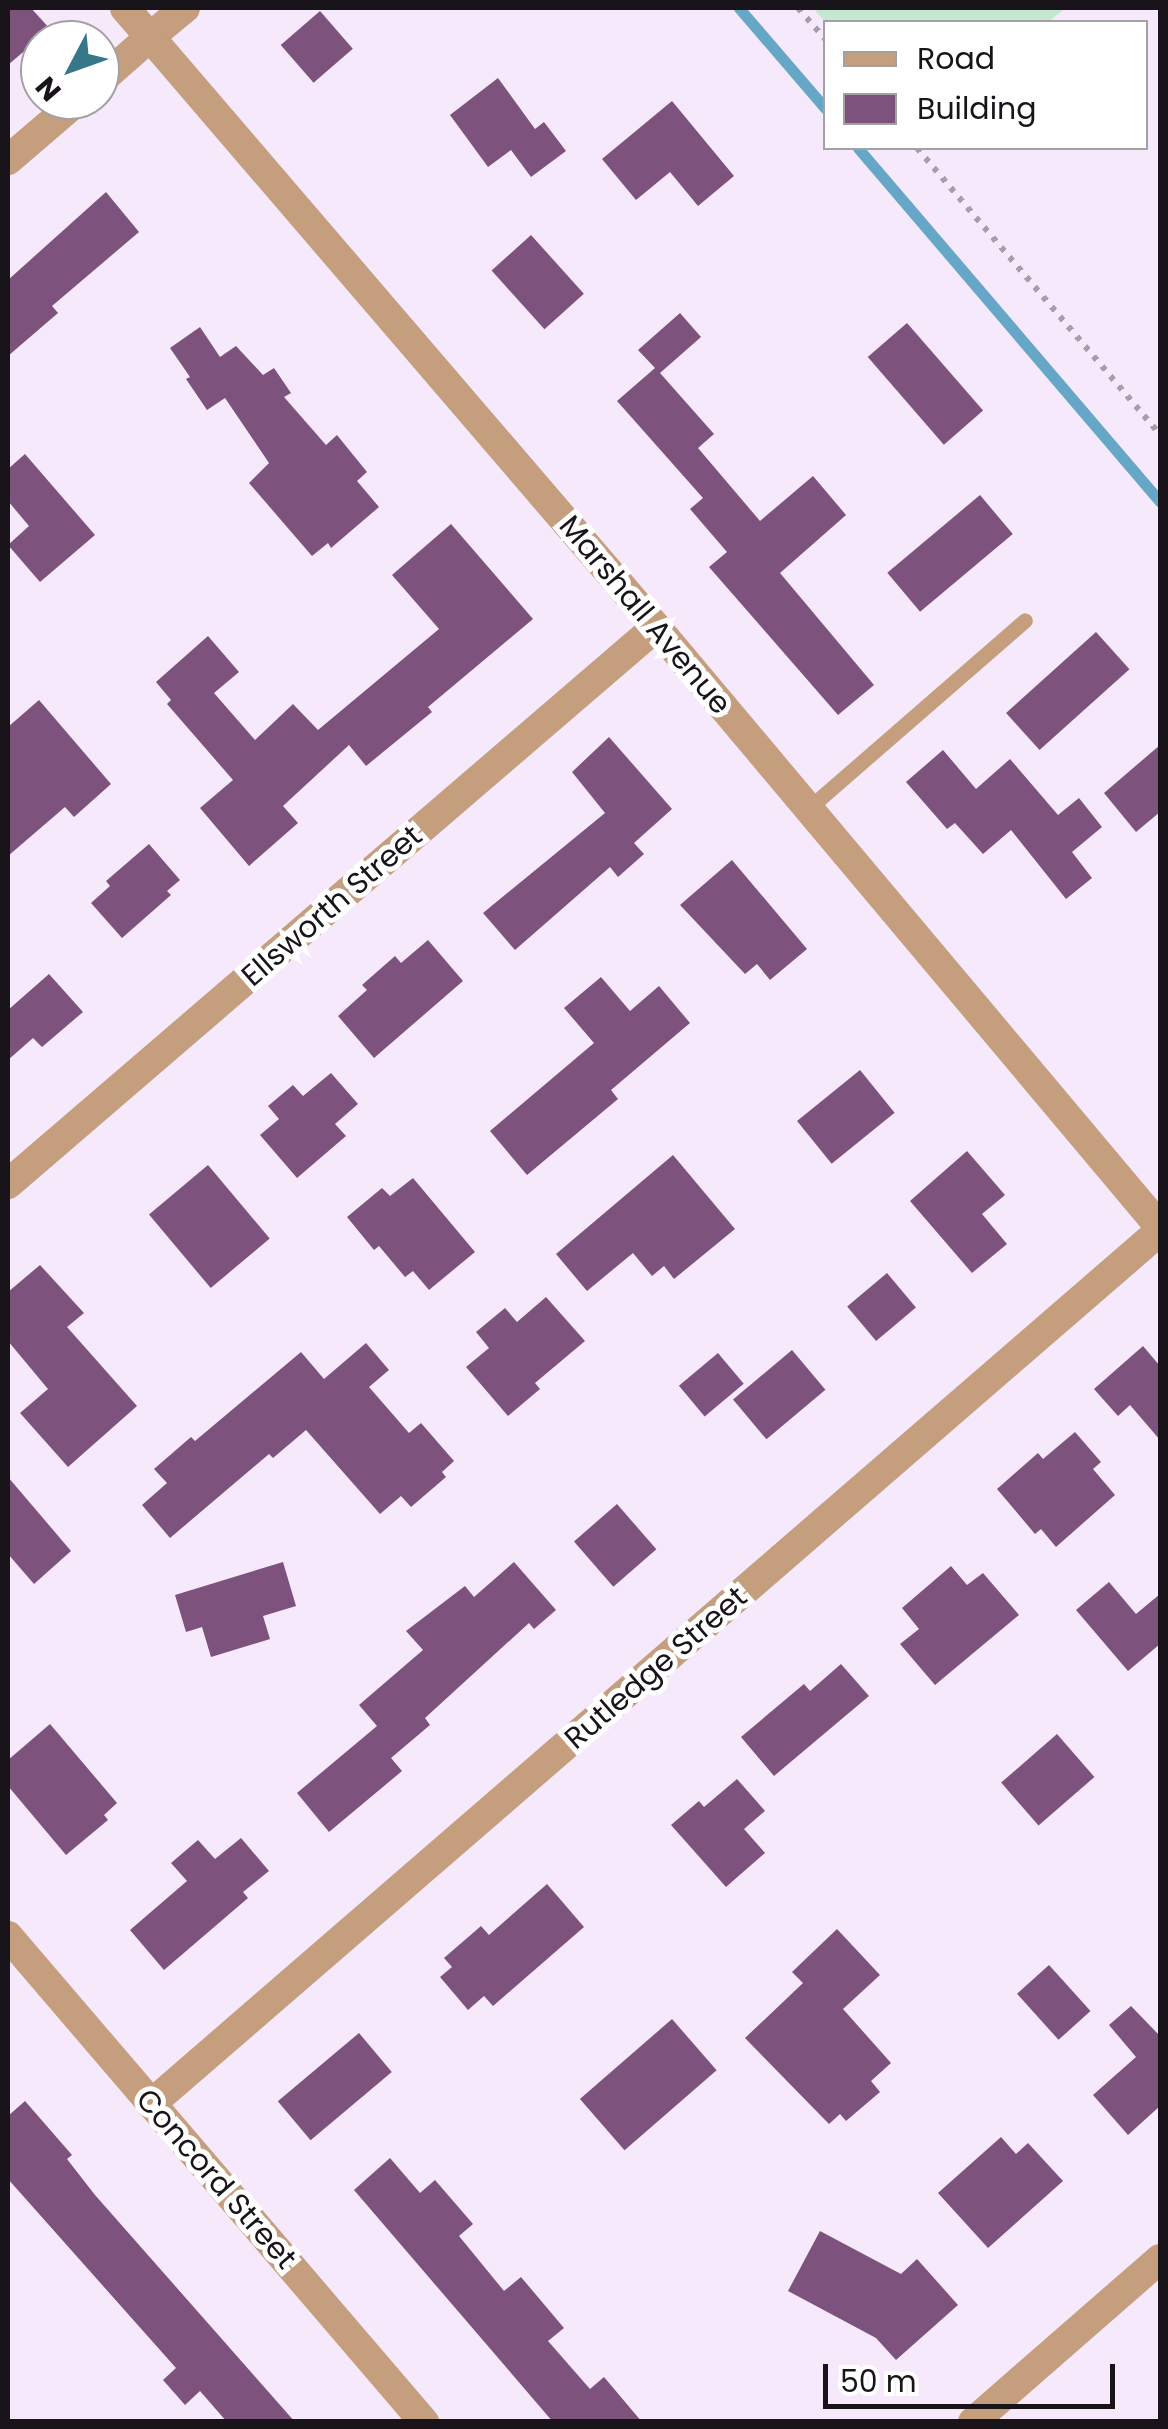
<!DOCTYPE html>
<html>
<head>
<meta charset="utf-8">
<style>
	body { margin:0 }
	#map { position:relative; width:1168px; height:2429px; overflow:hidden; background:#f6e9fc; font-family:Poppins,sans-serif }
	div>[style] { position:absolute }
	.green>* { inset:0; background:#c4e8d0 }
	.stream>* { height:11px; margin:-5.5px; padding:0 5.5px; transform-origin:5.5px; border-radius:5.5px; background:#66a7c7 }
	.building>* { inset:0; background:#7d537d; transform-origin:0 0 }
	.path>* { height:6px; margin-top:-3px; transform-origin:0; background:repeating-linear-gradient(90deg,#a79dab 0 5px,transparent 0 13px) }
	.service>* { height:15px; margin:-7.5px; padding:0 7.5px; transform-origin:7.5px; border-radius:7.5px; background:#c49e7d }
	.minor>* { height:30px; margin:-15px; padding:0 15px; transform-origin:15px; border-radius:15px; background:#c49e7d }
	.tertiary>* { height:30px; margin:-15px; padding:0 15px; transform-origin:15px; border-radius:15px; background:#c49e7d }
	span { translate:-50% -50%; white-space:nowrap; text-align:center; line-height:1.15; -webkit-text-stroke:10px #fff; paint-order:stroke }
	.street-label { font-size:30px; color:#18141a }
	.frame { position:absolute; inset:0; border:10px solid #18141a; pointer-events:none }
	.legend { position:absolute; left:823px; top:20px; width:325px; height:130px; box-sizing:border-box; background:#fff; border:2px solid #a3a1a3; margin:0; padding:12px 18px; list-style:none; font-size:30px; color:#18141a }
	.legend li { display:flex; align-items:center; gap:20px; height:50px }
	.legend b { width:50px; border:2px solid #a3a1a3 }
	.north { position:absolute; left:20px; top:20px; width:100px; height:100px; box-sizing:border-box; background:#fff; border:2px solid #a3a1a3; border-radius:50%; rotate:229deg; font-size:28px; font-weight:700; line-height:40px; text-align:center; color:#18141a }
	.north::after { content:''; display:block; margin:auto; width:35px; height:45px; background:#37778a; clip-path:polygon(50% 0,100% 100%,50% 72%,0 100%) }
	.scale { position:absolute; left:823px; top:2364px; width:292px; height:45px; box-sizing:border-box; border:5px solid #18141a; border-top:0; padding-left:12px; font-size:30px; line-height:35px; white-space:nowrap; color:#18141a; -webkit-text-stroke:8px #fff; paint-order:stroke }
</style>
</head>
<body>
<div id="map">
	<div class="green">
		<i style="clip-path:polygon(813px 8px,1066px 8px,1048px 22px,826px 23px)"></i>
	</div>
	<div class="stream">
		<i style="left:739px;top:8px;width:133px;rotate:49.3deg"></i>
		<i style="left:858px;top:148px;width:465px;rotate:49.5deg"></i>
	</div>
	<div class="building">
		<i style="clip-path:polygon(8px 8px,31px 8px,50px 29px,8px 65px)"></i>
		<i style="left:320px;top:11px;width:50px;height:52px;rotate:49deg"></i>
		<i style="clip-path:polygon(498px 78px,535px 129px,544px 122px,566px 151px,531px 177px,511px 150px,488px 167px,450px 115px)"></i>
		<i style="clip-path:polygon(672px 101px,734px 176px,698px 206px,670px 172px,636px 200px,602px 159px)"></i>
		<i style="clip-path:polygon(106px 192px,139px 232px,52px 306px,58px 313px,8px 356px,8px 280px)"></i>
		<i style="left:531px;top:235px;width:79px;height:53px;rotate:48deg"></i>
		<i style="clip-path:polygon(680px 313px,701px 337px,660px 373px,714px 434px,698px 448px,760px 521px,813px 476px,846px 515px,780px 573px,874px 685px,838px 715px,709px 567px,727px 552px,690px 509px,703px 498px,617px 401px,655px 368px,638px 350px)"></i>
		<i style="left:907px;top:323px;width:116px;height:52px;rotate:49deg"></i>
		<i style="clip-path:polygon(200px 327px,220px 357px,236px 346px,263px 375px,274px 368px,291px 393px,284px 397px,326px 445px,337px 435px,367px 472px,357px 481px,379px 507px,331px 548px,328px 543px,312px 556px,249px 483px,269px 463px,225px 398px,207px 410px,186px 379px,190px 377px,170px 348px)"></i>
		<i style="clip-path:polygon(25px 454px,95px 535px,40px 582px,8px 545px,29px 526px,8px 501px,8px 469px)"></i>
		<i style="left:980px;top:495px;width:51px;height:121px;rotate:50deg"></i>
		<i style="clip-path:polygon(451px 524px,533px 619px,428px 707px,432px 712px,366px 766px,349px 745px,283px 806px,298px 823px,249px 866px,200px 808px,233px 780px,167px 704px,171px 700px,156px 682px,208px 636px,239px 672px,214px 693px,255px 740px,293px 704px,318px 730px,439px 629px,392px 575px)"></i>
		<i style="left:1096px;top:632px;width:50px;height:121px;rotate:48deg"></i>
		<i style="clip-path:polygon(39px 700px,111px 784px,74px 817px,65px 807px,8px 856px,8px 727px)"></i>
		<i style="clip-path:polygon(609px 737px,672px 809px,634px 843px,644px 854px,618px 877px,610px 867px,515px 950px,483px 913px,605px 813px,572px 772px)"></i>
		<i style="clip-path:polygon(1160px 745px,1160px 812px,1136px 832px,1104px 793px)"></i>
		<i style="clip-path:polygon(943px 750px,976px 789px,1010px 759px,1058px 815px,1079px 798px,1102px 827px,1072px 852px,1092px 878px,1066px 899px,1011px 830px,983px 854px,955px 823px,947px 829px,906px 782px)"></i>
		<i style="clip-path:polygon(149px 844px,180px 880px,167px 891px,171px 895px,122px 938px,91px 903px,110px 886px,106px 881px)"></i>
		<i style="clip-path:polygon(732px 860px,807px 949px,770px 980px,757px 964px,745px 974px,680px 905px)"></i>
		<i style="clip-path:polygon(428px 940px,463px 981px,374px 1058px,338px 1016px,367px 990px,362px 985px,395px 956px,401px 963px)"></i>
		<i style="clip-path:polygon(49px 974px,83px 1012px,42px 1047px,33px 1038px,8px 1060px,8px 1010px)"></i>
		<i style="clip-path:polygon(601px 977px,630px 1011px,659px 986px,690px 1023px,611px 1090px,618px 1099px,527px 1175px,490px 1131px,594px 1043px,564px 1008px)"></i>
		<i style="left:860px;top:1070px;width:55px;height:81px;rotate:51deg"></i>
		<i style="clip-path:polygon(331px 1073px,358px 1104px,335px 1124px,346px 1136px,297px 1178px,260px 1135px,279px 1119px,268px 1106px,293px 1085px,303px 1096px)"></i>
		<i style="clip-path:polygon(967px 1151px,1005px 1195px,982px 1214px,1007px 1244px,972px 1273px,910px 1201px)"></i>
		<i style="clip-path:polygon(673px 1155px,735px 1229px,674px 1279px,664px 1266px,652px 1276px,633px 1253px,587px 1291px,556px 1254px)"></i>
		<i style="left:208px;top:1165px;width:96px;height:77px;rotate:50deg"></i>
		<i style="clip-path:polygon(413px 1178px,475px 1252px,429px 1290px,413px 1271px,405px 1277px,379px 1246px,374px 1250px,347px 1217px,382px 1188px,390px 1196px)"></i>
		<i style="clip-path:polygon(40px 1265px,84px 1313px,67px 1327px,137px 1406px,68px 1467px,20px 1413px,48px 1389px,8px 1341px,8px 1292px)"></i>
		<i style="left:887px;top:1273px;width:45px;height:52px;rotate:50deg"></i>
		<i style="clip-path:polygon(546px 1297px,585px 1341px,535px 1383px,540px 1389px,508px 1416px,466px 1367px,489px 1348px,476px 1332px,505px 1308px,517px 1322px)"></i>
		<i style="clip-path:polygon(366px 1343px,389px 1370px,369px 1387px,409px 1433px,421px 1423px,454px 1461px,442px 1472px,446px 1477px,411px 1507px,401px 1496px,380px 1514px,306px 1430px,273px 1458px,269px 1454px,170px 1538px,142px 1505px,167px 1483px,154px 1469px,191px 1437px,195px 1441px,301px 1352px,324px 1379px)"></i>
		<i style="clip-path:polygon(1143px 1346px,1160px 1366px,1160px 1440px,1130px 1405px,1118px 1416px,1094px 1389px)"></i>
		<i style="left:792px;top:1350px;width:52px;height:77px;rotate:50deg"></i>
		<i style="left:718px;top:1353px;width:40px;height:51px;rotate:50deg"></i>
		<i style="clip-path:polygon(1075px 1432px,1101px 1462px,1093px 1469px,1115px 1495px,1056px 1547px,1041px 1529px,1035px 1534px,997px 1489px,1038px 1453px,1043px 1459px)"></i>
		<i style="clip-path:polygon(8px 1477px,71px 1551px,34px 1584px,8px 1554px)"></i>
		<i style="left:617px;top:1504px;width:60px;height:57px;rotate:49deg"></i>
		<i style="clip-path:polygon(283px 1562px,296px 1606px,263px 1616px,270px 1639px,211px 1657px,202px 1627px,186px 1632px,175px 1595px)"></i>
		<i style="clip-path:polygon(514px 1562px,556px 1610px,534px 1629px,529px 1623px,425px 1718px,430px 1725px,391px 1758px,402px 1771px,329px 1832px,297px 1793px,377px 1726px,359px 1705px,423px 1650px,406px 1631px,465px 1586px,474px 1597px)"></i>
		<i style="clip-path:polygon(951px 1566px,967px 1585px,983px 1573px,1019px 1615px,935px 1685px,900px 1644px,919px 1629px,902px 1608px)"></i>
		<i style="clip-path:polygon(1109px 1582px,1136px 1614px,1160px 1594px,1160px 1644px,1128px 1671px,1076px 1610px)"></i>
		<i style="clip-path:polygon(841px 1664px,869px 1696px,774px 1776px,741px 1737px,804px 1684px,810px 1691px)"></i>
		<i style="clip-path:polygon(50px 1724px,117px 1803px,104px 1815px,108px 1820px,66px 1855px,8px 1786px,8px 1760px)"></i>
		<i style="left:1057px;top:1734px;width:57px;height:74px;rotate:49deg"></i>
		<i style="clip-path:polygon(737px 1779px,765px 1811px,744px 1829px,765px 1853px,726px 1887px,671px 1825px,699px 1801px,704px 1807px)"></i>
		<i style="clip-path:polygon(241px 1838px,269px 1871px,243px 1892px,248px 1898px,164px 1970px,130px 1930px,187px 1881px,171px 1863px,198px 1840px,215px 1859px)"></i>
		<i style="clip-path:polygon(547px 1884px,584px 1927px,493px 2006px,484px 1996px,468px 2010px,440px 1977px,452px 1967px,444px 1958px,481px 1926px,489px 1935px)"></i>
		<i style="clip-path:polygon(837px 1929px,880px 1975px,843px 2009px,891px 2063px,871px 2081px,880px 2092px,846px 2121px,840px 2114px,829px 2124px,745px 2038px,803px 1983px,792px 1972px)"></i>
		<i style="left:1049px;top:1965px;width:62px;height:43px;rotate:48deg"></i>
		<i style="clip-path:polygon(1131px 2006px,1160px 2036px,1160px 2106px,1128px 2135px,1093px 2095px,1136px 2057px,1109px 2025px)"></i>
		<i style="left:672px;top:2019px;width:68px;height:122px;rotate:49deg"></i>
		<i style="left:359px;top:2033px;width:51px;height:106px;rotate:50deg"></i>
		<i style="clip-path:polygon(25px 2101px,72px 2155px,67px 2159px,95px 2195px,295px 2422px,227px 2422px,200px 2391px,185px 2405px,163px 2380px,176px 2368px,8px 2179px,8px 2116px)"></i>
		<i style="clip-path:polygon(1001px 2137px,1016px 2154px,1028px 2143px,1063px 2181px,988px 2248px,938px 2193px)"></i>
		<i style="clip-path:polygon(390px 2158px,420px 2193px,435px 2180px,473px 2224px,459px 2236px,504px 2291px,521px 2277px,564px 2328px,548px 2341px,590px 2389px,604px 2377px,642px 2422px,553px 2422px,354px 2190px)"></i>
		<i style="clip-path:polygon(820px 2231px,901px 2274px,917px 2259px,958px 2305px,896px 2360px,876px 2338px,788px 2291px)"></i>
	</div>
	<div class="path">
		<i style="left:798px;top:8px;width:43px;rotate:48.8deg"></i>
		<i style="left:917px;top:148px;width:376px;rotate:49.7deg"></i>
	</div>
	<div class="service">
		<i style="left:809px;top:808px;width:286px;rotate:-41deg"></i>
	</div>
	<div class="minor">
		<i style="left:185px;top:8px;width:45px;rotate:140.4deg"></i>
		<i style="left:150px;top:37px;width:777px;rotate:49.38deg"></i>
		<i style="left:656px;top:627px;width:784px;rotate:49.97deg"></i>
		<i style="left:8px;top:1184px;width:854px;rotate:-40.68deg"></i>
		<i style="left:8px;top:1936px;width:640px;rotate:49.44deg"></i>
		<i style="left:151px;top:2104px;width:1334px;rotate:-40.87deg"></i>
		<i style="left:973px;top:2422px;width:248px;rotate:-41.1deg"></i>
	</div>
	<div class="tertiary">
		<i style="left:100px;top:81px;width:67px;rotate:-41.3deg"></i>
		<i style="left:150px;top:37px;width:38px;rotate:-131deg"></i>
		<i style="left:8px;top:160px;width:92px;rotate:-40.6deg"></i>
	</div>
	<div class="street-label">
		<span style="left:645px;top:615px;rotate:50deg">Marshall Avenue</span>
		<span style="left:332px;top:906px;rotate:-41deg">Ellsworth Street</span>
		<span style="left:656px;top:1668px;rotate:-41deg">Rutledge Street</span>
		<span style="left:216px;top:2179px;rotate:49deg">Concord Street</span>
	</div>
	<div class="frame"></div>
	<ul class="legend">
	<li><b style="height:12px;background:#c49e7d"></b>Road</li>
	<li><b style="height:28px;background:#7d537d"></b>Building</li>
	</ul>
	<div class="north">N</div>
	<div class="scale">50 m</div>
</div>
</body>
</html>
